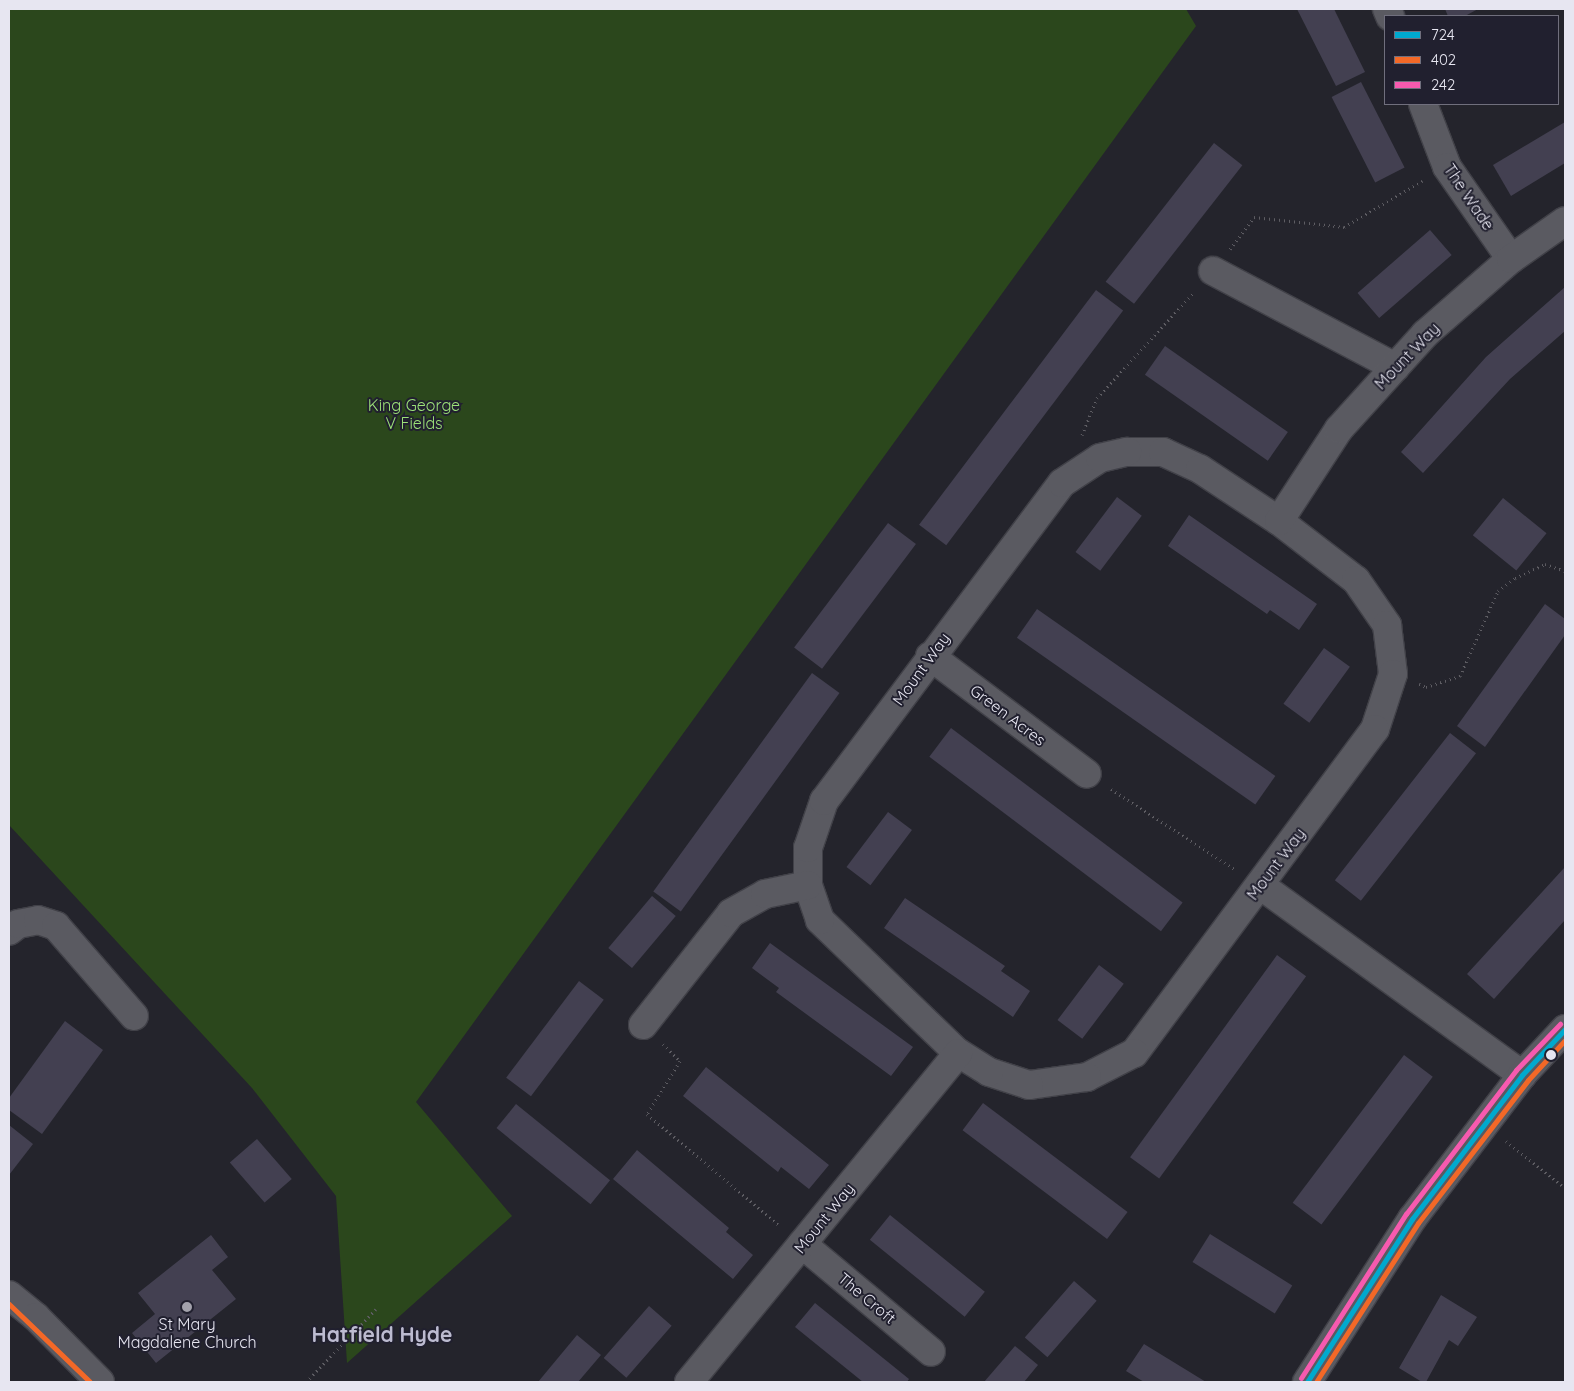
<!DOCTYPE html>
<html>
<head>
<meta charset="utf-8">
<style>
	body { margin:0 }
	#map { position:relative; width:1574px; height:1391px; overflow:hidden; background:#24242c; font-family:Quicksand,sans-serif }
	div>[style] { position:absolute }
	.green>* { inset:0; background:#2b471c }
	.building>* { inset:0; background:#434051; transform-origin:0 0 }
	.path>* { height:3px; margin-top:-1.5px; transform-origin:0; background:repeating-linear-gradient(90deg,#5e5d63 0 1px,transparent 0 5px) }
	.roads { filter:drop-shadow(1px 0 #414148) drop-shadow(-1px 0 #414148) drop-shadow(0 1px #414148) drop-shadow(0 -1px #414148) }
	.minor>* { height:28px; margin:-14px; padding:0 14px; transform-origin:14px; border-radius:14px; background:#5a5a61 }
	.bus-1>* { height:5px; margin:-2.5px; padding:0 2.5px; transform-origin:2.5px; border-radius:2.5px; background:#00a9ce }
	.bus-2>* { height:5px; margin:-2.5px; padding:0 2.5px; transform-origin:2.5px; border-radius:2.5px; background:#f36827 }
	.bus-3>* { height:5px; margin:-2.5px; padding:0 2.5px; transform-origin:2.5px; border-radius:2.5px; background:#f75aaf }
	.dots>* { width:14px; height:14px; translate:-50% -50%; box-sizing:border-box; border:2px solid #21202f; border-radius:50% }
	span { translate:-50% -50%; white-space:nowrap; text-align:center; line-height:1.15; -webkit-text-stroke:4px #21202f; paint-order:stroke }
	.street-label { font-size:16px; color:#e7e6f1 }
	.park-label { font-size:16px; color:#9ce178 }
	.poi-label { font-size:16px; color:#e7e6f1 }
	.district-label { font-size:21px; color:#bcbbd0; font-weight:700 }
	.frame { position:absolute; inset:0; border:10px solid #e7e6f1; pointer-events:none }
	.legend { position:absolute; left:1384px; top:15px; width:175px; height:90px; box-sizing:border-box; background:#21202f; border:1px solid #706f7d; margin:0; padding:6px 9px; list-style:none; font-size:15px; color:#e7e6f1 }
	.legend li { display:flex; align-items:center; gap:10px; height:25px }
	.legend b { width:25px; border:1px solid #706f7d }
</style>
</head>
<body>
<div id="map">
	<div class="green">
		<i style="clip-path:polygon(9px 9px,1186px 9px,1196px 26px,416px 1102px,512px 1216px,347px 1363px,336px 1196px,252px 1088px,9px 825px)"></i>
	</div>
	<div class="building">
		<i style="clip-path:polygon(1297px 9px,1334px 9px,1365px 72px,1336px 86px)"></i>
		<i style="clip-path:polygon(1445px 9px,1478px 9px,1465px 16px,1448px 16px)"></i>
		<i style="left:1361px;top:82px;width:96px;height:33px;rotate:63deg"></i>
		<i style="clip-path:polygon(1565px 122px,1565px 163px,1511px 196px,1493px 165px)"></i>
		<i style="left:1214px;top:143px;width:36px;height:176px;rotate:38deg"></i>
		<i style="left:1430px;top:230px;width:33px;height:96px;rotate:49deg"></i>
		<i style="clip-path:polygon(1565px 287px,1565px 331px,1510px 379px,1423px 473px,1401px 452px,1486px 357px)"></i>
		<i style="left:1096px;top:290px;width:34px;height:294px;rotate:37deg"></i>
		<i style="left:1165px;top:346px;width:150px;height:35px;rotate:35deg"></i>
		<i style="left:1117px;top:497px;width:31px;height:69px;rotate:37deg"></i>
		<i style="left:1503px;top:498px;width:56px;height:48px;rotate:39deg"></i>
		<i style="clip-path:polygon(1189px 515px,1317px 604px,1299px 630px,1270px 610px,1267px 614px,1168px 546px)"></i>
		<i style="left:888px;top:523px;width:35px;height:156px;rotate:37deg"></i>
		<i style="clip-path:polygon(1545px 604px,1565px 619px,1565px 635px,1485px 747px,1457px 726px)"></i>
		<i style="left:1037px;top:609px;width:291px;height:35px;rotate:35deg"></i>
		<i style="left:1324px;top:648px;width:32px;height:69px;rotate:36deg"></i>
		<i style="left:812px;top:673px;width:34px;height:270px;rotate:36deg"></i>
		<i style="left:951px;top:728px;width:290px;height:36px;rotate:37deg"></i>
		<i style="left:1450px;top:733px;width:33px;height:187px;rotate:38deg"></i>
		<i style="left:888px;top:812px;width:30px;height:69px;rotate:37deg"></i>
		<i style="clip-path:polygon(1565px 867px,1565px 920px,1494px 999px,1467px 974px)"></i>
		<i style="left:652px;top:896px;width:31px;height:68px;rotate:40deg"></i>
		<i style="clip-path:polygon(905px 898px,1005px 966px,1001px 971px,1030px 991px,1013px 1017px,884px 928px)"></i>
		<i style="clip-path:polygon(770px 943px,913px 1047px,891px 1076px,776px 992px,779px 988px,752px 968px)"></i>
		<i style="left:1277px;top:955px;width:36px;height:250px;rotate:36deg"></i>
		<i style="left:1099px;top:965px;width:31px;height:69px;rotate:37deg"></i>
		<i style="left:579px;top:981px;width:31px;height:121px;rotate:37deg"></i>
		<i style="clip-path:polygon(65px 1021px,103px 1050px,42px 1134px,9px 1110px,9px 1098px)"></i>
		<i style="left:1404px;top:1055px;width:36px;height:185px;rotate:37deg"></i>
		<i style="clip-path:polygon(706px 1067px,829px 1165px,809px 1189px,781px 1167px,778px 1172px,683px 1096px)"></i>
		<i style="left:983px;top:1103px;width:181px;height:34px;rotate:37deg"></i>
		<i style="left:516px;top:1104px;width:121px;height:31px;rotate:39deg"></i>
		<i style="clip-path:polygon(9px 1125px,33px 1144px,9px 1175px)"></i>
		<i style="left:257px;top:1139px;width:53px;height:36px;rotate:49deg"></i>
		<i style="clip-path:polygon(637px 1150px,729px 1228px,726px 1232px,753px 1255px,733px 1279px,613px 1179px)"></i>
		<i style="left:890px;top:1215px;width:122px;height:32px;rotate:39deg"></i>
		<i style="left:1210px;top:1234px;width:97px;height:33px;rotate:32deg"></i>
		<i style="clip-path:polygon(211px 1235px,228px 1257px,212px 1270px,236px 1299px,156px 1363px,132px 1333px,155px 1314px,138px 1293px)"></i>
		<i style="left:1074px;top:1281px;width:30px;height:75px;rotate:41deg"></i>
		<i style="clip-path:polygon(1441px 1295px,1477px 1317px,1458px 1346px,1449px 1340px,1426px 1382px,1422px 1382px,1399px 1368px)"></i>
		<i style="clip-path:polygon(815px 1303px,909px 1379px,907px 1382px,863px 1382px,795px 1327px)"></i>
		<i style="left:649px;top:1306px;width:30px;height:69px;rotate:41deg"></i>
		<i style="clip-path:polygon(577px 1335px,601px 1355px,578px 1382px,538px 1382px)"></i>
		<i style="clip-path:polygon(1144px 1344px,1206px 1382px,1144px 1382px,1126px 1371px)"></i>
		<i style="clip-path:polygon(1015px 1346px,1038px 1365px,1024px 1382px,984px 1382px)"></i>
	</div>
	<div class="path">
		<i style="left:1230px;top:249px;width:40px;rotate:-53deg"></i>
		<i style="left:1254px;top:217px;width:91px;rotate:6.3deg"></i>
		<i style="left:1344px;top:227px;width:91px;rotate:-30.5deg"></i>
		<i style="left:1082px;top:435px;width:40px;rotate:-68deg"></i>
		<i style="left:1097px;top:398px;width:144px;rotate:-47.5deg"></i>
		<i style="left:1419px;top:684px;width:8px;rotate:23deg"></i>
		<i style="left:1426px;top:687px;width:36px;rotate:-18deg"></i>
		<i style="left:1460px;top:676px;width:93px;rotate:-65.9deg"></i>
		<i style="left:1498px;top:591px;width:21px;rotate:-37deg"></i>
		<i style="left:1515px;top:578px;width:33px;rotate:-25deg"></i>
		<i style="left:1545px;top:564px;width:21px;rotate:19deg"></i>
		<i style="left:1111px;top:789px;width:147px;rotate:33deg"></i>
		<i style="left:663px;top:1044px;width:24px;rotate:45deg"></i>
		<i style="left:680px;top:1061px;width:62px;rotate:121.9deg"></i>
		<i style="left:647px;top:1114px;width:174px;rotate:40.1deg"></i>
		<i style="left:1506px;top:1141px;width:75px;rotate:38.5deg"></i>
		<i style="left:306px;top:1382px;width:101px;rotate:-46.2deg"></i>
	</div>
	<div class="roads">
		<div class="minor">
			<i style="left:1387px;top:9px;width:8px;rotate:67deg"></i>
			<i style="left:1423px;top:104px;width:67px;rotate:69.1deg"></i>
			<i style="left:1447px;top:167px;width:112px;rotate:55.2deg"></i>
			<i style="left:1213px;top:271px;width:206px;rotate:27.8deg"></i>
			<i style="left:1127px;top:452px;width:36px"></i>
			<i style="left:1163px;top:452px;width:41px;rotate:24.7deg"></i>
			<i style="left:1200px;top:469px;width:95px;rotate:33.4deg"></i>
			<i style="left:1279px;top:521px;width:97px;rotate:37.5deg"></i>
			<i style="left:1356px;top:580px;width:55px;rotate:55.4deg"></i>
			<i style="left:1387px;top:625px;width:49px;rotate:83deg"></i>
			<i style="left:1393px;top:674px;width:58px;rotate:108.1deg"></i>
			<i style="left:1375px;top:729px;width:404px;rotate:126.6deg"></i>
			<i style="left:1134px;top:1053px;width:53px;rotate:152.9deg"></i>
			<i style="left:1087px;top:1077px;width:59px;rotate:172.1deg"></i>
			<i style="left:1029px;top:1085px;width:42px;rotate:-162deg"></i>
			<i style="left:989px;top:1072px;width:36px;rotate:-148deg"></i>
			<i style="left:958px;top:1053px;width:192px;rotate:-136.1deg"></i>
			<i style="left:820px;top:920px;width:37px;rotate:-109deg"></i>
			<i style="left:808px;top:885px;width:37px;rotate:-90deg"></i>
			<i style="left:808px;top:848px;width:50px;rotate:-71.2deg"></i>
			<i style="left:824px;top:801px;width:397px;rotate:-53.2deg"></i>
			<i style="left:1062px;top:483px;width:45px;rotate:-33.3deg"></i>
			<i style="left:1100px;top:458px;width:28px;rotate:-13deg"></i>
			<i style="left:1279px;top:521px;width:110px;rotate:-56.9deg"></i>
			<i style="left:1339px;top:429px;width:128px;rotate:-47.8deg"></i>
			<i style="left:1425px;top:334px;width:114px;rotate:-41.1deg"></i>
			<i style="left:1511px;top:259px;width:66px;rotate:-35.1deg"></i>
			<i style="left:930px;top:656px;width:196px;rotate:36.9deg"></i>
			<i style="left:1260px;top:885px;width:324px;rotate:35.9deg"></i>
			<i style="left:9px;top:931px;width:11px;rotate:-38deg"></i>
			<i style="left:18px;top:924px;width:20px;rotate:-11deg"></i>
			<i style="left:38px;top:920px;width:19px;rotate:18deg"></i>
			<i style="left:56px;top:926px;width:119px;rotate:49.1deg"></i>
			<i style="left:643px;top:1025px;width:142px;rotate:-51.8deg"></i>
			<i style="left:731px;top:913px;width:39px;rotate:-29deg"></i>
			<i style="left:765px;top:894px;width:44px;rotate:-11.8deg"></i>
			<i style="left:802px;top:1244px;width:168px;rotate:39.9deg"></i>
			<i style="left:9px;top:1295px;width:35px;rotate:39deg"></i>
			<i style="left:36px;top:1317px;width:91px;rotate:45.4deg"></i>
			<i style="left:689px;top:1382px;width:425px;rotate:-50.7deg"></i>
			<i style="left:1307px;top:1382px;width:194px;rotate:-57.2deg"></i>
			<i style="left:1412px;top:1219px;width:181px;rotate:-52.6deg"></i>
			<i style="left:1522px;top:1075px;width:63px;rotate:-46.9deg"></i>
		</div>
	</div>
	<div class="bus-1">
		<i style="left:1307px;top:1382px;width:194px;rotate:-57.2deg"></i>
		<i style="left:1412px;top:1219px;width:181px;rotate:-52.6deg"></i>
		<i style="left:1522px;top:1075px;width:63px;rotate:-46.9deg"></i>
	</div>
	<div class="bus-2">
		<i style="left:9px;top:1304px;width:112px;rotate:43.9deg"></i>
		<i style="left:1316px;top:1382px;width:189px;rotate:-57.3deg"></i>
		<i style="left:1418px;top:1223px;width:180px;rotate:-52.4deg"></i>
		<i style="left:1528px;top:1080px;width:54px;rotate:-47.2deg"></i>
	</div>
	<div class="bus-3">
		<i style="left:1301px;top:1378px;width:195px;rotate:-57.4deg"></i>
		<i style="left:1406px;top:1214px;width:181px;rotate:-52.6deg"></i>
		<i style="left:1516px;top:1070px;width:64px;rotate:-46.3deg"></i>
	</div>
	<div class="dots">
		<i style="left:1551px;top:1055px;background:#e7e6f1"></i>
		<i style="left:187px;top:1307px;background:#a3a2ac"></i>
	</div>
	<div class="street-label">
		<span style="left:1469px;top:197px;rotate:56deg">The Wade</span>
		<span style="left:1407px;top:356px;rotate:-46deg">Mount Way</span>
		<span style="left:921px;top:669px;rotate:-54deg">Mount Way</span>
		<span style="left:1008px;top:715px;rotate:37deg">Green Acres</span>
		<span style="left:1276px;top:864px;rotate:-53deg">Mount Way</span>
		<span style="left:824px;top:1218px;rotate:-51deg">Mount Way</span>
		<span style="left:867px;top:1298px;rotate:40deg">The Croft</span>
	</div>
	<div class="park-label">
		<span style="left:414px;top:414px">King George<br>V Fields</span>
	</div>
	<div class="poi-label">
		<span style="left:187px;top:1333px">St Mary<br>Magdalene Church</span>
	</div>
	<div class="district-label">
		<span style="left:382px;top:1334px">Hatfield Hyde</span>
	</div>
	<div class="frame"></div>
	<ul class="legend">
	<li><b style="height:6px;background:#00a9ce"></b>724</li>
	<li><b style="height:6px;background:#f36827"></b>402</li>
	<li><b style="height:6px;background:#f75aaf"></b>242</li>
	</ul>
</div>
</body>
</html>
